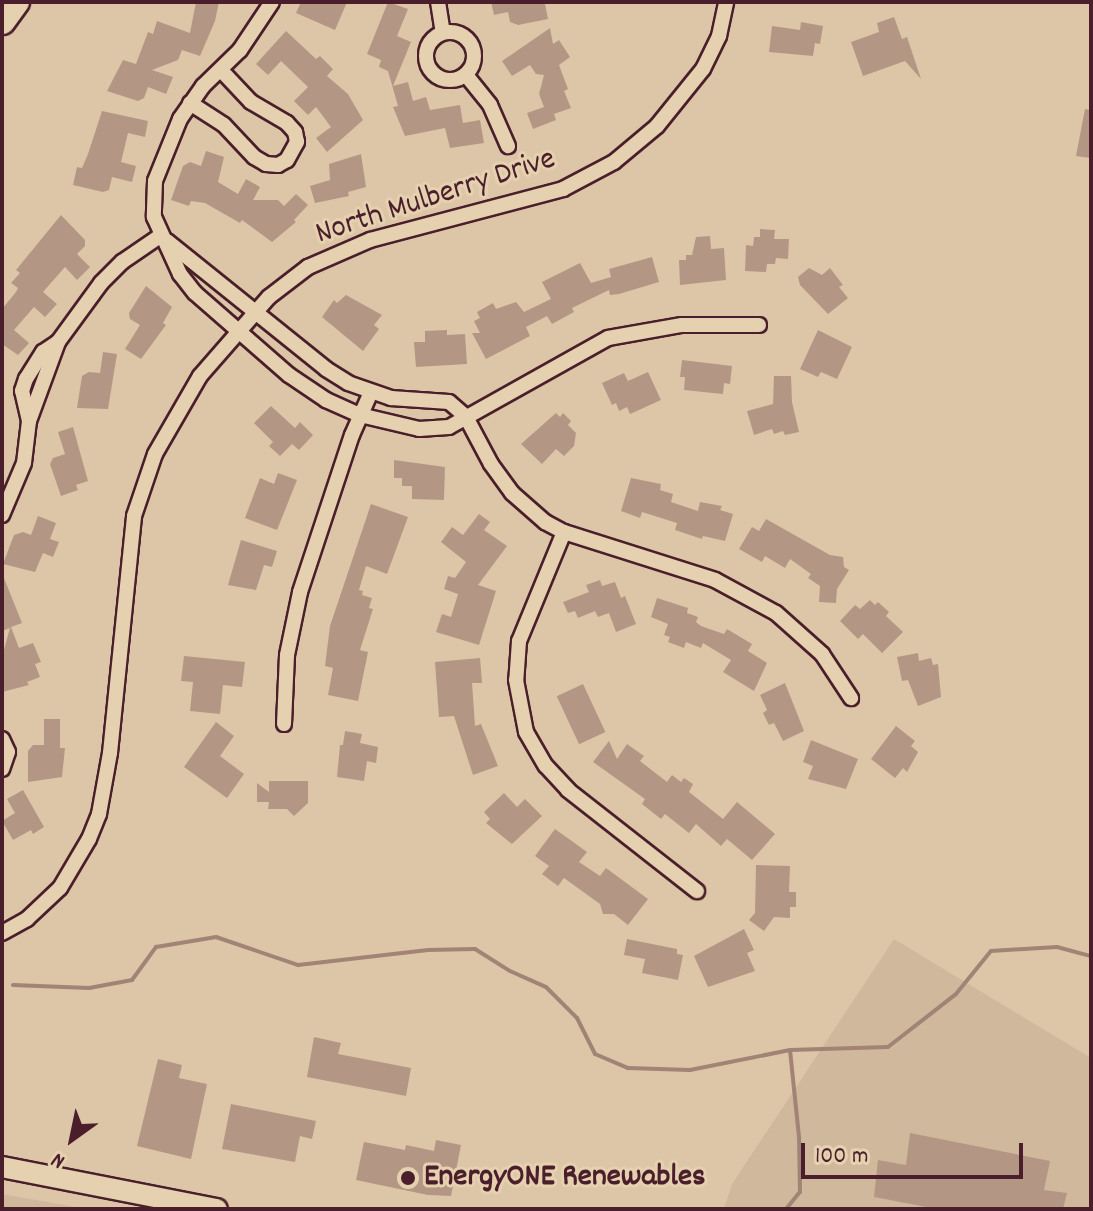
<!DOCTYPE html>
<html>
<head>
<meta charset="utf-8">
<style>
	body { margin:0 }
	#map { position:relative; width:1093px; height:1211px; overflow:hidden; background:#dcc6a7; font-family:Dekko,sans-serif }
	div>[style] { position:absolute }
	.built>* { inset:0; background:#d0b89c }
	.stream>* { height:4px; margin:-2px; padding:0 2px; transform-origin:2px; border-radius:2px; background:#a18476 }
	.building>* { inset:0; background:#b39784; transform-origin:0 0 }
	.roads { filter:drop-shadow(2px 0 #4a1f2b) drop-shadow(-2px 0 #4a1f2b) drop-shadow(0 2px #4a1f2b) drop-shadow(0 -2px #4a1f2b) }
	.street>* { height:14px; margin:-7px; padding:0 7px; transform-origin:7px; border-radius:7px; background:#e5d1af }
	.street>.ring { margin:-7px; padding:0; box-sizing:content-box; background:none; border:14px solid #e5d1af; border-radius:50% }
	.secondary>* { height:20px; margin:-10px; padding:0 10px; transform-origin:10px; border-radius:10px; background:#e5d1af }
	.highway>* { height:26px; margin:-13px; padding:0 13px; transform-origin:13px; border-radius:13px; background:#e5d1af }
	.dots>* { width:22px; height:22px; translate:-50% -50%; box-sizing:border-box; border:4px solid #e5d1af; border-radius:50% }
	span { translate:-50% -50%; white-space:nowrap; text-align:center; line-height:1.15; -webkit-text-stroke:6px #e5d1af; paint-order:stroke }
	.street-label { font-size:32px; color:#4a1f2b }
	.poi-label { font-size:32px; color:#4a1f2b; font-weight:700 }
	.left { translate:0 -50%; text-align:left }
	.frame { position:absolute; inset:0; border:4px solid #4a1f2b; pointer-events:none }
	.north { position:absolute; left:32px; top:1099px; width:80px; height:80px; -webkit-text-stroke:6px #e5d1af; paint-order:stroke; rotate:213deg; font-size:22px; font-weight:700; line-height:32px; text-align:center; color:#4a1f2b }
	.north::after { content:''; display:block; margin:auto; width:28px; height:36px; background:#4a1f2b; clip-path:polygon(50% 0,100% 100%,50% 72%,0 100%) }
	.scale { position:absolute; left:801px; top:1143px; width:222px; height:36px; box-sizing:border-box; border:4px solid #4a1f2b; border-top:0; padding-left:10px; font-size:24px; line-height:28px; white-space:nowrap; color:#4a1f2b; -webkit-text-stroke:6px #e5d1af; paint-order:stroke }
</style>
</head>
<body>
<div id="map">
	<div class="built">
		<i style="clip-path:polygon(894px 939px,1091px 1058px,1091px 1209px,724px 1209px,732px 1184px)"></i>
		<i style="clip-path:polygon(2px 1194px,87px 1209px,2px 1209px)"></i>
	</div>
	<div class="stream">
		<i style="left:13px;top:985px;width:76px;rotate:2.3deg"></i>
		<i style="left:89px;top:988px;width:44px;rotate:-10.5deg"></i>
		<i style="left:132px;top:980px;width:41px;rotate:-54deg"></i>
		<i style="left:156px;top:947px;width:61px;rotate:-9.5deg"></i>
		<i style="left:216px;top:937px;width:87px;rotate:18.9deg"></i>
		<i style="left:298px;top:965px;width:131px;rotate:-6.6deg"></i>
		<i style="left:428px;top:950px;width:47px;rotate:-1.2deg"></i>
		<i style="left:475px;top:949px;width:41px;rotate:32.2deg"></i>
		<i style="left:510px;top:971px;width:39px;rotate:24deg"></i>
		<i style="left:546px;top:987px;width:44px;rotate:45deg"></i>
		<i style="left:577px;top:1018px;width:40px;rotate:63.4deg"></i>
		<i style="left:595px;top:1054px;width:36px;rotate:23deg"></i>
		<i style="left:628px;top:1068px;width:62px;rotate:1.8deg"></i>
		<i style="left:690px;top:1070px;width:102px;rotate:-11.3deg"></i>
		<i style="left:786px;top:1209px;width:22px;rotate:-51deg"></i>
		<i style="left:800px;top:1192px;width:55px;rotate:-91deg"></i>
		<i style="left:799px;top:1137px;width:87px;rotate:-95.9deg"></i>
		<i style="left:790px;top:1050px;width:98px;rotate:-1.8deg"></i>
		<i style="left:888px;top:1047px;width:86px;rotate:-37.9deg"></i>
		<i style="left:956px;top:994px;width:55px;rotate:-50.9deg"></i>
		<i style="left:991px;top:951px;width:66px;rotate:-3.5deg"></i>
		<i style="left:1057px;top:947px;width:35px;rotate:15deg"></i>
	</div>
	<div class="building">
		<i style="clip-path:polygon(196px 2px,219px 2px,215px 21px,200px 56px,182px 50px,178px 60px,152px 70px,173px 77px,166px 94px,148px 87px,144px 98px,138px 101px,107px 91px,123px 60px,136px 64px,148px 32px,153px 34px,157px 21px,190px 33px)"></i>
		<i style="clip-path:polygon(301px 2px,347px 2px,335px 30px,296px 13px)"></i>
		<i style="clip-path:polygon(388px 2px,408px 9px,397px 36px,411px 42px,393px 86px,408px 82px,413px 101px,426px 97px,430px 110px,460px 105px,463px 123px,480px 120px,484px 143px,450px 148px,445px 128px,405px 136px,393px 107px,398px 106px,388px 71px,379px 67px,381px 60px,367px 54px)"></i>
		<i style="clip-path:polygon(491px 2px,539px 2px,545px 4px,548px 19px,518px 25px,510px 22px,508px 12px,494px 15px)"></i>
		<i style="clip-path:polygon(894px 17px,902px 39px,907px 37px,921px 79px,905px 61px,863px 76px,851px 42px,879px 32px,877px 23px)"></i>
		<i style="clip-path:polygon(801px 22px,823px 26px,820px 44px,815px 43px,813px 56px,769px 52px,772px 26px,800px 30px)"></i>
		<i style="clip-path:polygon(550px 28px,553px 44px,559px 40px,570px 57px,559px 65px,568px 89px,564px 91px,571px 108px,554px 114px,556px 120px,533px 129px,527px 113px,544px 107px,539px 94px,544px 75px,536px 74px,530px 65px,512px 76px,502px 61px)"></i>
		<i style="clip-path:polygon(286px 31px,316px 59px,320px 56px,333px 69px,327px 76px,348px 94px,363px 120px,327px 152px,316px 138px,331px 127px,316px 107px,308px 115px,294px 101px,308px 87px,281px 61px,268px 75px,256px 64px)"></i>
		<i style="clip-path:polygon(1085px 109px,1091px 110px,1091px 158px,1076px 156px)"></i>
		<i style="clip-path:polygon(102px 111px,148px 121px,145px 137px,128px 133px,121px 162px,136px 166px,132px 182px,112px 177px,109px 190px,103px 192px,73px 185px,77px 167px,82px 168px,88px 154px)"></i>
		<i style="clip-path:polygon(206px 151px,224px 157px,218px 182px,238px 194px,246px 179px,260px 187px,253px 200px,278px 200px,284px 206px,296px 194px,308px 205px,294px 220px,296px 222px,272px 242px,242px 220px,240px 223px,205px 203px,191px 201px,189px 206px,171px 200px,183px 166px,190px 162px,201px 166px)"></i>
		<i style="clip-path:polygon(361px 154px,366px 187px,348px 192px,349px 196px,315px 203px,310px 186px,330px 180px,329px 164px)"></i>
		<i style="clip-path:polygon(61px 215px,85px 240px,85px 246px,77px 254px,90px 267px,77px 280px,65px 267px,43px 292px,57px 304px,45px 317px,34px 307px,14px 330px,29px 343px,18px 355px,2px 344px,2px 309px,16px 292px,18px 288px,11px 283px,20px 273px,16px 270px)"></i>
		<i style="clip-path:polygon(760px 229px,775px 230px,774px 239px,789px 239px,788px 259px,776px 258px,775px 264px,767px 264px,766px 272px,745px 271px,746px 245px,753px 246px,754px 237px,760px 237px)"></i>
		<i style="clip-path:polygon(710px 236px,711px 249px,724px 248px,726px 280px,680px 285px,679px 260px,686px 260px,686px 255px,692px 255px,696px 237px)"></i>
		<i style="clip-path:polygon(652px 257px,659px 282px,619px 294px,610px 295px,609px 290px,572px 308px,574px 312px,552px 324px,547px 316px,526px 327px,530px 336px,486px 359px,472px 333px,480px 333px,474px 321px,480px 318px,477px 312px,493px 303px,496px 309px,516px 302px,524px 312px,551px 299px,542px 282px,580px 263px,591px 283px,611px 277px,609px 269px)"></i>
		<i style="clip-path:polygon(809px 268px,822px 275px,830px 268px,843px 285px,839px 287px,848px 298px,828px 314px,800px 285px,798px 277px)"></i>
		<i style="clip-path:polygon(146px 286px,172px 307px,163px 323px,166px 325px,141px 359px,125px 349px,140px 325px,130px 319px,129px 313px)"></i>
		<i style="clip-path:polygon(346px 295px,382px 315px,374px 325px,379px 329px,363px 351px,322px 317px,334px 300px,337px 303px)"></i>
		<i style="clip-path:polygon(447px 330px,447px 335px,465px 334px,467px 364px,416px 367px,414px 342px,425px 342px,425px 331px)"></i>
		<i style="clip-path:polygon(818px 330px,852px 347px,837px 379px,821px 372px,818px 377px,800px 369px)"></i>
		<i style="clip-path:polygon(103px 352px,117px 354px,108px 409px,77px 408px,82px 376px,89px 372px,100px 373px)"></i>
		<i style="clip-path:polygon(682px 360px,732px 366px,730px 384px,724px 383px,723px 394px,684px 390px,685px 377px,680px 377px)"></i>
		<i style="clip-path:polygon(648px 372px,661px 400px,630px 414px,627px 407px,619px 411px,616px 403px,612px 405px,602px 383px,624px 373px,628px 381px)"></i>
		<i style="clip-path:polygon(774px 376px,791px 376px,792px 402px,799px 432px,785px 435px,783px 431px,774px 434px,772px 429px,754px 435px,747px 411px,773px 404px)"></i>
		<i style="clip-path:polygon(271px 406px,295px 428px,300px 422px,313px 435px,299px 450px,292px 444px,280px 456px,269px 446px,273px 442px,254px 423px)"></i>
		<i style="clip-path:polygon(556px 413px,560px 417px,563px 413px,571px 421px,568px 425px,576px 433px,574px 446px,564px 456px,556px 449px,542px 464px,521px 444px)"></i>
		<i style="clip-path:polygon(73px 427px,88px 481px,76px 485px,78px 490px,61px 496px,50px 464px,53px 458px,65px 454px,58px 432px)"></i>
		<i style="clip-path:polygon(394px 460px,445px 467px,444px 500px,412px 499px,412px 486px,402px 486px,402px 478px,394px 478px)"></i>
		<i style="clip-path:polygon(278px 473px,297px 480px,277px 530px,245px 518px,260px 478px,274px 484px)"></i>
		<i style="clip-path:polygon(631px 478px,661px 484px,660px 490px,673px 494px,671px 502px,698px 511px,700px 502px,722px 506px,720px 510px,733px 514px,725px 541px,703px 536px,702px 539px,675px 530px,677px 523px,642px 512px,640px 518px,621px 511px)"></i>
		<i style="clip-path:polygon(371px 504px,408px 517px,387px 574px,366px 566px,359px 590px,363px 591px,362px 595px,372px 598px,369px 608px,373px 609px,360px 650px,368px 652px,358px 701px,328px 695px,333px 668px,325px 666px,330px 626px)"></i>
		<i style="clip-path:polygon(479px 514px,490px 522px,484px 530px,507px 546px,478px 585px,496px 591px,479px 645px,436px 632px,442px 614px,451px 617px,458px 594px,444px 589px,448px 576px,455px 578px,466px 562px,441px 542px,452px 527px,463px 535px)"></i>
		<i style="clip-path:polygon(38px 516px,56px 523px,50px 539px,59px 542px,53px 557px,43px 553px,35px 572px,3px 564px,14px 535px,23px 532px,31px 535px)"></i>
		<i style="clip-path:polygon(766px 519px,830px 555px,843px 557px,844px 567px,849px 570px,837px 589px,836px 603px,819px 602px,820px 586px,808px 578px,811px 574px,790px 559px,785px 568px,765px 556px,762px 562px,739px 549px,752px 527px,759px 531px)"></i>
		<i style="clip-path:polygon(241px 540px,277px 551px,272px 567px,264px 565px,256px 590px,228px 585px)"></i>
		<i style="clip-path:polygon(2px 573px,22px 623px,11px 627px,19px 648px,33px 643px,41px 662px,35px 664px,40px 677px,27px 682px,29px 685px,2px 692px,2px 657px,10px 628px,2px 631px)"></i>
		<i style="clip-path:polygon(600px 580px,602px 586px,615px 582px,621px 598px,625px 596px,636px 624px,616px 632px,609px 613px,598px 617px,595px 611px,578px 618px,575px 611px,568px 613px,563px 602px,589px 592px,586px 585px)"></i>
		<i style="clip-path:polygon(657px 598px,688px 608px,687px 613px,698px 617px,696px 622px,701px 626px,724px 634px,727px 629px,752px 644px,748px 651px,767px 663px,754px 691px,723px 672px,731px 660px,703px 643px,701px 648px,686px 642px,684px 648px,668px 642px,670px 637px,664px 635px,668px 624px,651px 617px)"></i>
		<i style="clip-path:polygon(870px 600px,875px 605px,878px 602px,889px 612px,886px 616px,903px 632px,882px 653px,863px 634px,858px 639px,840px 621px,855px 605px,860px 609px)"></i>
		<i style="clip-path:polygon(918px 653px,919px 661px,931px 658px,933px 665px,938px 664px,941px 697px,918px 706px,908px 680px,902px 681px,897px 657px)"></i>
		<i style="clip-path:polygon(184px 656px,245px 662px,242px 687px,223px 685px,220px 714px,190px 711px,193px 682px,181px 681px)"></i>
		<i style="clip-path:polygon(480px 658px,482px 683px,472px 683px,475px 726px,481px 724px,498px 766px,473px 775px,454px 716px,439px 717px,435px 662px)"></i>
		<i style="clip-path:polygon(785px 683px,804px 731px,783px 741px,774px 723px,769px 725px,763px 713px,767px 710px,760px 695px)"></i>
		<i style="left:583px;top:684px;width:53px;height:29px;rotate:65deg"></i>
		<i style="clip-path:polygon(44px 719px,60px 719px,60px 748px,65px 748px,62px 777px,28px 782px,28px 751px,33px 745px,44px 745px)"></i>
		<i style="clip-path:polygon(216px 722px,234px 736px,220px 756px,244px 774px,227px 798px,184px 767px)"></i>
		<i style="clip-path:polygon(896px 726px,915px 741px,911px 746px,918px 752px,907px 772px,903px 768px,895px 778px,871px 759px)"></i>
		<i style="clip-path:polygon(345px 731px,362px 734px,360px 743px,378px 747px,376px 763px,367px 761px,364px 781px,337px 777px,340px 745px,343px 745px)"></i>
		<i style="clip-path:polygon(811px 740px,858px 759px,846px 789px,808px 779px,813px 766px,803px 762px)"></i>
		<i style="clip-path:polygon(609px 741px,617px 759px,627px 744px,644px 756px,640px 761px,667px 782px,672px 775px,681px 782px,684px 778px,693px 784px,689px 792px,723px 819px,737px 802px,775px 834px,752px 860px,727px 839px,721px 846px,696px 824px,689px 833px,665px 814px,661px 819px,642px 804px,645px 799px,593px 762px)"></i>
		<i style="clip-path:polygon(269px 781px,308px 781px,308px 803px,294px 816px,287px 809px,268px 809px,269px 802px,257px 802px,257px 783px,269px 792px)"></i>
		<i style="clip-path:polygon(23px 790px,44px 827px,33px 834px,31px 830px,13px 840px,2px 821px,15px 813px,7px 799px)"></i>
		<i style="clip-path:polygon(504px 793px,517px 807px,525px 799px,542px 816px,512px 844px,486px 823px,490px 819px,484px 812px)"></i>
		<i style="clip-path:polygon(555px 829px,587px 852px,579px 862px,600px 876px,606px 868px,648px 899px,628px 925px,614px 914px,603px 914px,600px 904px,564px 878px,558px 886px,542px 874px,549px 866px,535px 856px)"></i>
		<i style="clip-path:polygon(756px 865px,790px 866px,789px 892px,796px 892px,796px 907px,790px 907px,790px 918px,774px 917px,764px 931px,749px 920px,755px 913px)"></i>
		<i style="clip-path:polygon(744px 929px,754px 950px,747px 953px,755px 971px,708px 987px,694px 956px)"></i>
		<i style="clip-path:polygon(627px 939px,677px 949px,677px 954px,683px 955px,678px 980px,642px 973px,645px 959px,624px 955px)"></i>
		<i style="clip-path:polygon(314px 1037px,341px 1043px,338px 1054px,411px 1068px,406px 1096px,307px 1077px)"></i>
		<i style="clip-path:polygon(158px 1059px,182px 1065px,179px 1078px,207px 1084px,191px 1159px,137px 1146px)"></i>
		<i style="clip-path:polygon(231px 1104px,316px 1121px,312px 1139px,300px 1136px,295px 1162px,222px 1149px)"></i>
		<i style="clip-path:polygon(910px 1133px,1050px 1161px,1044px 1190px,1067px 1193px,1063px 1209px,937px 1209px,874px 1197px,878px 1160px,906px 1165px)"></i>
		<i style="clip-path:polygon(436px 1140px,461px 1145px,451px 1196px,428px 1195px,356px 1180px,364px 1142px,405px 1150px,406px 1145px,434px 1151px)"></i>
	</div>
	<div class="roads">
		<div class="street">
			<i style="left:272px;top:2px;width:58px;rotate:123.7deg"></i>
			<i style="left:240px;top:50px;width:52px;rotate:135.8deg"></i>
			<i style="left:203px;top:86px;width:40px;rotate:124.9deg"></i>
			<i style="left:180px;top:119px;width:67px;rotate:112deg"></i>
			<i style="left:155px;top:181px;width:36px;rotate:92deg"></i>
			<i style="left:154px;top:217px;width:63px;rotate:65.5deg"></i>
			<i style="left:180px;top:274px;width:24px;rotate:52deg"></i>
			<i style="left:195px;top:293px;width:125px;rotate:41.1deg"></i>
			<i style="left:289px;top:375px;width:45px;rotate:34deg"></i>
			<i style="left:326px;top:400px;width:37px;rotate:24deg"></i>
			<i style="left:360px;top:415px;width:61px;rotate:13.3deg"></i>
			<i style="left:419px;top:429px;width:30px;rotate:-4deg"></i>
			<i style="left:449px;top:427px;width:182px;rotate:-29.2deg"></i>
			<i style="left:608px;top:338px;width:75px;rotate:-10deg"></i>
			<i style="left:682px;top:325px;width:77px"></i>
			<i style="left:438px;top:2px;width:30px;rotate:81deg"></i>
			<i class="ring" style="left:426px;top:32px;width:34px;height:34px"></i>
			<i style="left:466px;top:75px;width:38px;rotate:51deg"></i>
			<i style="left:490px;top:105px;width:45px;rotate:66.3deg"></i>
			<i style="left:190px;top:103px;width:40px;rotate:32.9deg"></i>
			<i style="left:224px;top:125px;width:44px;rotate:46.8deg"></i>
			<i style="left:254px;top:157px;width:14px;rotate:30deg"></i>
			<i style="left:266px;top:164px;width:12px;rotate:5deg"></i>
			<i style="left:278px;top:165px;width:10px;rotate:-29deg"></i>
			<i style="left:287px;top:160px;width:21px;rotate:-61deg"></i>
			<i style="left:297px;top:142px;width:10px;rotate:-101deg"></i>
			<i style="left:295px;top:132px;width:12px;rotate:-132deg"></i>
			<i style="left:287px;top:123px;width:42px;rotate:-149.7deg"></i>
			<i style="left:251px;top:102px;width:44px;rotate:-133.2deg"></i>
			<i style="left:167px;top:241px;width:204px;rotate:38.8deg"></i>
			<i style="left:326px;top:369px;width:26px;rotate:32deg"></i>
			<i style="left:348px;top:383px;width:46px;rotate:19.2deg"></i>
			<i style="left:391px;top:398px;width:58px;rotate:3.9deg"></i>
			<i style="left:449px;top:402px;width:23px;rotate:41deg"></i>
			<i style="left:466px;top:417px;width:53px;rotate:62deg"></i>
			<i style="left:491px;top:464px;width:36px;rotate:54deg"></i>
			<i style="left:512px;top:493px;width:44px;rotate:41.3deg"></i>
			<i style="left:545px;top:522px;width:21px;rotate:28deg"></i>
			<i style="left:564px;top:532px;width:158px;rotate:17.6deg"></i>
			<i style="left:715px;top:580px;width:69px;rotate:28.4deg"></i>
			<i style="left:776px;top:613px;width:62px;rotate:41.7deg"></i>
			<i style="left:822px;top:654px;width:53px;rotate:56.6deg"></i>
			<i style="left:29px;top:421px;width:31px;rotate:-103deg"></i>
			<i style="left:22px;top:391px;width:13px;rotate:-72deg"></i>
			<i style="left:26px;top:379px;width:32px;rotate:-58deg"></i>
			<i style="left:43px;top:352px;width:18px;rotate:-34deg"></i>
			<i style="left:2px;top:515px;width:56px;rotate:-67.1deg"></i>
			<i style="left:24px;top:463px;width:42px;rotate:-83.2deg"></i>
			<i style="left:29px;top:421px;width:84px;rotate:-69.8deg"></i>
			<i style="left:58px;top:342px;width:73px;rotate:-53.9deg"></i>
			<i style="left:101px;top:283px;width:30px;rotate:-45deg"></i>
			<i style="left:122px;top:262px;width:46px;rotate:-34.4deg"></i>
			<i style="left:564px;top:532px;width:118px;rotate:112.4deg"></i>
			<i style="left:519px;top:641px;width:39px;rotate:94deg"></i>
			<i style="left:516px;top:680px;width:53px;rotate:79.1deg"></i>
			<i style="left:526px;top:732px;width:39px;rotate:60deg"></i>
			<i style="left:546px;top:766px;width:33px;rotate:47deg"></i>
			<i style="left:568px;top:790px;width:164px;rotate:38.1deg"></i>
			<i style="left:284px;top:724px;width:69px;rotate:-87.5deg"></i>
			<i style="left:287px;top:655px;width:64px;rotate:-78.3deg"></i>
			<i style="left:300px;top:592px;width:165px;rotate:-71.7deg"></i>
			<i style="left:352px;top:435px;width:47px;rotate:-66.2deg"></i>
			<i style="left:2px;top:739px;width:14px;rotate:65deg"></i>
			<i style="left:8px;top:752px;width:18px;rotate:109deg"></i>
			<i style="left:2px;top:933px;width:29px;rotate:-29deg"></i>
			<i style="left:27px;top:919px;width:45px;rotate:-43.2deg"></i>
			<i style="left:60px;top:888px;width:57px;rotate:-59.4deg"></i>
			<i style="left:89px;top:839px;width:27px;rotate:-68deg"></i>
			<i style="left:99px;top:814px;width:62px;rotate:-79.8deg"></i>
			<i style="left:110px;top:753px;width:238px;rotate:-84.2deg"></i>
			<i style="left:134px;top:516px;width:65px;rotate:-71.3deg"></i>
			<i style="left:155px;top:454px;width:90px;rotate:-60deg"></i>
			<i style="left:200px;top:376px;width:105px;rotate:-48.9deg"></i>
			<i style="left:269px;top:297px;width:49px;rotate:-37.6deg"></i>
			<i style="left:308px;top:267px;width:68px;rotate:-23.5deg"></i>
			<i style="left:370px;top:240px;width:200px;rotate:-14.8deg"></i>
			<i style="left:563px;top:189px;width:58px;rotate:-27.9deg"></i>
			<i style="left:614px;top:162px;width:56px;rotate:-39.9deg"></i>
			<i style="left:657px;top:126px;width:73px;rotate:-51.1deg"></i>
			<i style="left:703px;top:69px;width:37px;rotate:-64deg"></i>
			<i style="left:719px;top:36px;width:35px;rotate:-78deg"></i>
		</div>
		<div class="secondary">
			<i style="left:2px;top:1167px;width:219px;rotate:11.1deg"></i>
		</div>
		<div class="highway">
			<i style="left:2px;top:21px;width:24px;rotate:-54deg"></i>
		</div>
	</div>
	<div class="dots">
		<i style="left:408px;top:1178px;background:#4a1f2b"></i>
	</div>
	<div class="street-label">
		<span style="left:436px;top:198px;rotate:-18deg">North Mulberry Drive</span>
	</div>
	<div class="poi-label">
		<span class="left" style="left:424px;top:1178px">EnergyONE Renewables</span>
	</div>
	<div class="frame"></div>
	<div class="north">N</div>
	<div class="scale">100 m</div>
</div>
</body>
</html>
